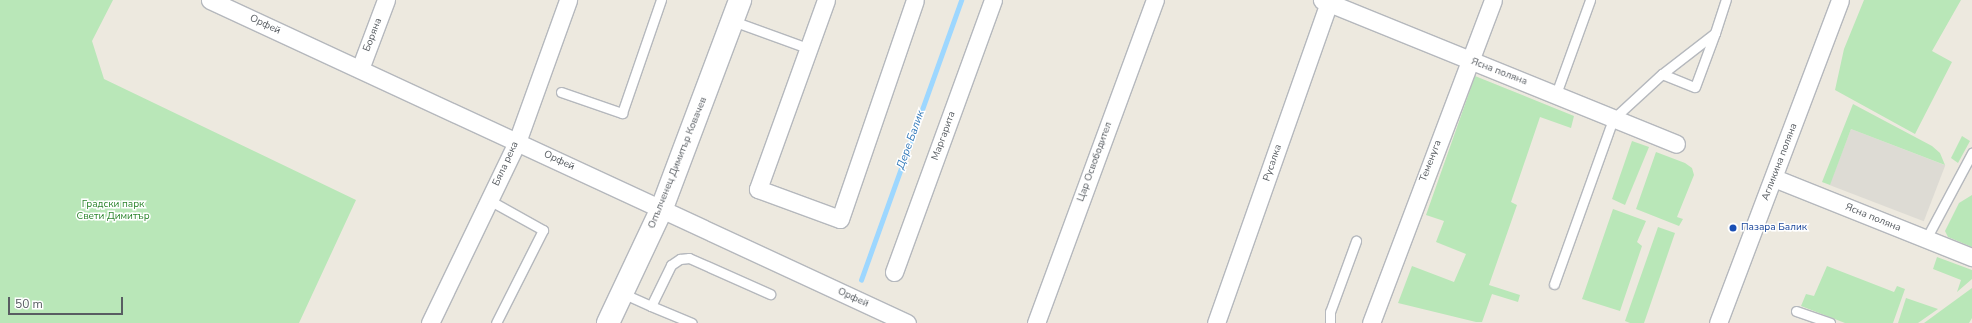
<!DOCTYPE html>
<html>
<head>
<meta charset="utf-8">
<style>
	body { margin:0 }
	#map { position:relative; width:1972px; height:323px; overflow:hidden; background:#ede9df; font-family:"Nunito Sans",sans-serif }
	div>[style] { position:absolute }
	.industrial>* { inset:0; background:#dddbd4; transform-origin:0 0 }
	.green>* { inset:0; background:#b9e7b8 }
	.stream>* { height:4.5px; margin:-2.25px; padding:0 2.25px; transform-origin:2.25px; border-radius:2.25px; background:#9dd7ff }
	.roads { filter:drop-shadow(1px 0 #b5b8bd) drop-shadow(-1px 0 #b5b8bd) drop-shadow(0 1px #b5b8bd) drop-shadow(0 -1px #b5b8bd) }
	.lane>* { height:9px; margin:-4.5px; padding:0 4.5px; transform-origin:4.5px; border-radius:4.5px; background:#fff }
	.street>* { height:17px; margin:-8.5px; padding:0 8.5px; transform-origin:8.5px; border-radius:8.5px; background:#fff }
	.secondary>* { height:22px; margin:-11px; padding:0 11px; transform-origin:11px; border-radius:11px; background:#fff }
	.dots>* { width:11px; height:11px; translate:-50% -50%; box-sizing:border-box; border:2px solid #fff; border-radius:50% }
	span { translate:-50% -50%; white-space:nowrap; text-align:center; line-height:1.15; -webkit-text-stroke:3px #fff; paint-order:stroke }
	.street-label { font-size:10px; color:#585d62 }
	.park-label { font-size:10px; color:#2d852e }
	.transit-label { font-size:10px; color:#164399 }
	.left { translate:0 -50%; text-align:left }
	.water-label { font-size:11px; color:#3178b9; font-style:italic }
	.scale { position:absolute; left:8px; top:297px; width:115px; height:18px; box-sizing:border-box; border:2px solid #585d62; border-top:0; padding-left:5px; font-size:12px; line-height:14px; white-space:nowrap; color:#585d62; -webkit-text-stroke:3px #fff; paint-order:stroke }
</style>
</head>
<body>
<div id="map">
	<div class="industrial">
		<i style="left:1851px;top:129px;width:101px;height:60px;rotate:21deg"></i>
	</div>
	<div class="green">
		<i style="clip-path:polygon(0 0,113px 0,92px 41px,104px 79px,356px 200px,299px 323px,0 323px)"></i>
		<i style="clip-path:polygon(1864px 0,1961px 0,1932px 51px,1952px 62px,1915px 134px,1835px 90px,1844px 49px)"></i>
		<i style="clip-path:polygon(1475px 76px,1574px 116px,1571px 128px,1540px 117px,1511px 202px,1517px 205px,1489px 285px,1520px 295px,1518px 302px,1492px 294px,1482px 322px,1476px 322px,1398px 303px,1412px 266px,1454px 282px,1466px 254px,1436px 242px,1444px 221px,1426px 215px)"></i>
		<i style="clip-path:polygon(1853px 104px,1932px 146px,1940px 153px,1945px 165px,1851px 129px,1830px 185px,1822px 182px)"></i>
		<i style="clip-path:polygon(1962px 136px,1970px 141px,1958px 163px,1951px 158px)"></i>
		<i style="clip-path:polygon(1632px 141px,1649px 147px,1625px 205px,1612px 199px)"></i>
		<i style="clip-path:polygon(1656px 152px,1685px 163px,1692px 168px,1694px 175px,1677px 217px,1683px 219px,1679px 226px,1636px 209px)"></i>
		<i style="clip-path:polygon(1972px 195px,1972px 247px,1948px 237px,1945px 231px,1959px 203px)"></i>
		<i style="clip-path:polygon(1613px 209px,1646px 221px,1637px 242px,1642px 246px,1620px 311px,1582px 299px)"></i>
		<i style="clip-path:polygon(1658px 227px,1675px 233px,1644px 323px,1630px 323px,1625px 321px)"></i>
		<i style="clip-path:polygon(1937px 257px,1972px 270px,1972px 279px,1957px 292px,1961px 280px,1933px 269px)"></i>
		<i style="clip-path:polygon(1827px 266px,1894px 292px,1897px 286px,1905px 289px,1893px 323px,1845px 323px,1801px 306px,1806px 294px,1814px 296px)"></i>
		<i style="clip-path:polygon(1972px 288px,1972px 318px,1969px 323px,1924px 323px)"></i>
		<i style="clip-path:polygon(1906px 298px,1938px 309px,1918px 323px,1898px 323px)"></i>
	</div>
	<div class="stream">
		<i style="left:861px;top:280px;width:297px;rotate:-70.3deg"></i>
	</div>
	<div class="roads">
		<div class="lane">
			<i style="left:733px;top:21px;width:79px;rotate:20deg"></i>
			<i style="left:1662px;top:74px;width:35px;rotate:22deg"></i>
			<i style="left:1695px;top:87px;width:58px;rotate:-69.7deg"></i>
			<i style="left:561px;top:92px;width:65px;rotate:19deg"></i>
			<i style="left:622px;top:113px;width:120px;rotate:-71deg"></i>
			<i style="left:1556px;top:94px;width:100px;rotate:-70.1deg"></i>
			<i style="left:489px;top:200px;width:62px;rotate:29.1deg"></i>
			<i style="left:543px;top:230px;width:104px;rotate:116.8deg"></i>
			<i style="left:1926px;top:239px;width:98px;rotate:-61.9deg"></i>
			<i style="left:1554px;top:284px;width:175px;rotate:-70.3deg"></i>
			<i style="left:1613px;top:119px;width:67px;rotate:-42.6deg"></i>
			<i style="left:1662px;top:74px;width:67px;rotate:-37.7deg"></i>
			<i style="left:1715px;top:33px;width:35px;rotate:-72deg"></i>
			<i style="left:622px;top:293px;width:32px;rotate:24deg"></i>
			<i style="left:651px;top:306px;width:46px;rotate:-64deg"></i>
			<i style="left:671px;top:265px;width:11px;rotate:-34deg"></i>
			<i style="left:680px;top:259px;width:9px;rotate:-6deg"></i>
			<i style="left:689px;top:258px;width:89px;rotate:24deg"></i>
			<i style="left:651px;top:306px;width:44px;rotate:22.5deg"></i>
			<i style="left:1796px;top:311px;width:36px;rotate:19deg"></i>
			<i style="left:1330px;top:323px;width:11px;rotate:-90deg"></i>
			<i style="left:1330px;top:312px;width:76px;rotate:-69.9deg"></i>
		</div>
		<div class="street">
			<i style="left:210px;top:0;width:768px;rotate:24.86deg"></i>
			<i style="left:826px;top:0;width:201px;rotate:109.8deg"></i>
			<i style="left:758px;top:189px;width:87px;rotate:20.1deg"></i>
			<i style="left:840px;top:219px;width:231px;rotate:-71.1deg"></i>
			<i style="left:1322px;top:0;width:382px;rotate:22.1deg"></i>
			<i style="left:360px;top:69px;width:74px;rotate:-69.4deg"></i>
			<i style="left:1774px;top:178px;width:213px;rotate:21.8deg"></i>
			<i style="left:894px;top:272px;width:289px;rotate:-70deg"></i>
			<i style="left:430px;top:323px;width:201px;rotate:-64.3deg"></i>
			<i style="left:517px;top:142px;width:151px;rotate:-70.2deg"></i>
			<i style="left:1036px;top:323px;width:344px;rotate:-69.8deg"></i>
			<i style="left:1216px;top:323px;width:339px;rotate:-70.6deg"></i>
			<i style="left:1371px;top:323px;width:345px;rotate:-69.3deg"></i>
			<i style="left:1718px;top:323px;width:345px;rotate:-69.3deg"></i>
		</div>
		<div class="secondary">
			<i style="left:608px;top:323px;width:127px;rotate:-64.8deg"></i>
			<i style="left:662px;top:208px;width:222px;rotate:-69.4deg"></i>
		</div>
	</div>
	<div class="dots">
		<i style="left:1733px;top:228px;background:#1a4fb4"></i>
	</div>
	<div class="street-label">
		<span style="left:265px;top:25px;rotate:25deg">Орфей</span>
		<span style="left:373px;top:35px;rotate:-69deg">Боряна</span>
		<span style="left:1499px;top:72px;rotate:21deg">Ясна поляна</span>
		<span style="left:944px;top:136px;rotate:-70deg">Маргарита</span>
		<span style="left:559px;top:161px;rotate:25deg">Орфей</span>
		<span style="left:1431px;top:161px;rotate:-69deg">Теменуга</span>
		<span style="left:1095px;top:162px;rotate:-70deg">Цар Освободител</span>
		<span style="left:1780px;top:162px;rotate:-69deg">Агликина поляна</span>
		<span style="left:678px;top:163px;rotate:-68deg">Опълченец Димитър Ковачев</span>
		<span style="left:1273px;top:163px;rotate:-71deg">Русалка</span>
		<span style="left:506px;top:164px;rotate:-65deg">Бяла река</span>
		<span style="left:1873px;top:218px;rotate:22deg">Ясна поляна</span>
		<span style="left:853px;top:298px;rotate:25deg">Орфей</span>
	</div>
	<div class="park-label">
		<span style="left:113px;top:210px">Градски парк<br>Свети Димитър</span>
	</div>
	<div class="transit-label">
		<span class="left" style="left:1741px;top:228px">Пазара Балик</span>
	</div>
	<div class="water-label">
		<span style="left:911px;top:140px;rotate:-70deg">Дере Балик</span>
	</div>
	<div class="scale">50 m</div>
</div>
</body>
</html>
